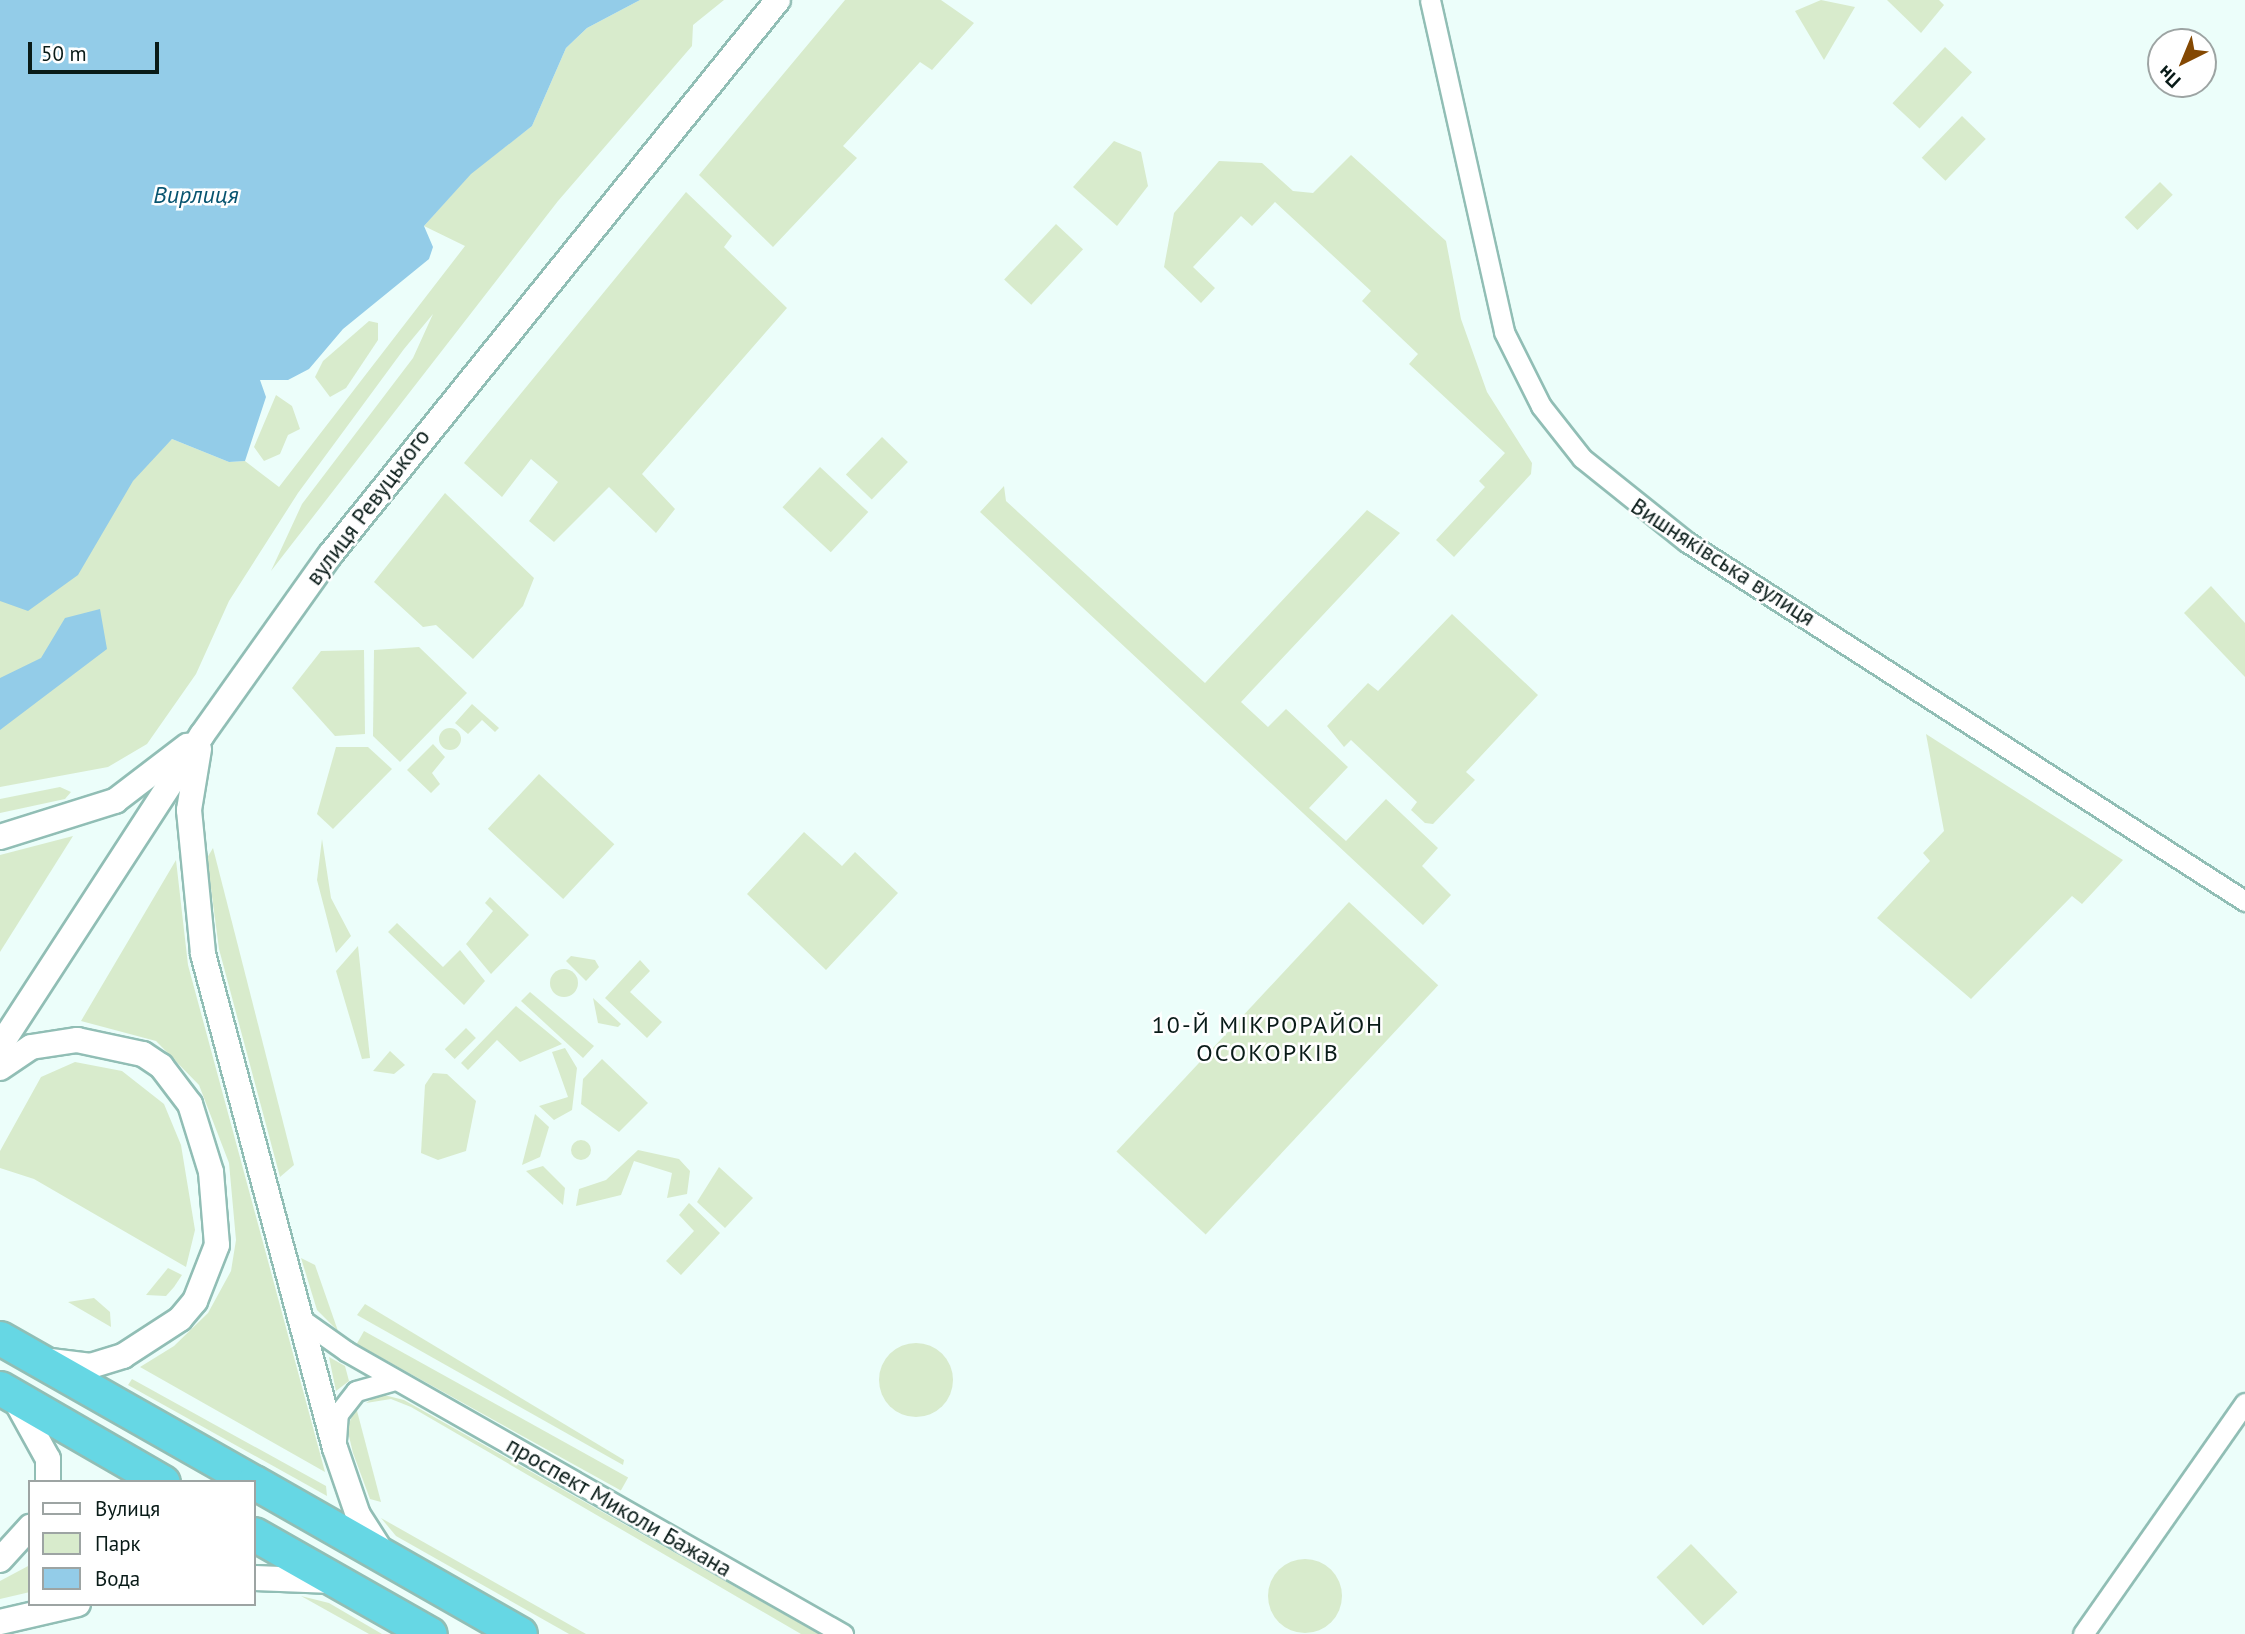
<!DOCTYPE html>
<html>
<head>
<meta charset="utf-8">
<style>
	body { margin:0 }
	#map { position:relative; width:2245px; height:1634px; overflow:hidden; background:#ecfefa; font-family:"PT Sans",sans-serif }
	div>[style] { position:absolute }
	.green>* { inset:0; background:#d8ebcc; transform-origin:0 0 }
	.round { border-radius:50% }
	.water>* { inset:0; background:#93cce8 }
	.roads { filter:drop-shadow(2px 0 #91beb5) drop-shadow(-2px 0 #91beb5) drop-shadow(0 2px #91beb5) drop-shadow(0 -2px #91beb5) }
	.minor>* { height:19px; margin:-9.5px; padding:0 9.5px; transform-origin:9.5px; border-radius:9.5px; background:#fff }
	.tertiary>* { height:24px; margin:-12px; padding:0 12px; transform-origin:12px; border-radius:12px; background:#fff }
	.trunk>* { height:33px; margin:-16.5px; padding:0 16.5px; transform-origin:16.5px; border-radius:16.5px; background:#66d7e4 }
	span { translate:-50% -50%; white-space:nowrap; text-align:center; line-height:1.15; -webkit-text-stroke:5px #fff; paint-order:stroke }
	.street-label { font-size:23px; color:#091b18 }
	.water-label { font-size:24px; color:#075470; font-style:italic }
	.neighbourhood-label { font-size:24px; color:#091b18; letter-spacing:2px }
	.legend { position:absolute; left:28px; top:1480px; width:228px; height:126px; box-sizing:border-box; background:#fff; border:2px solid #9da4a3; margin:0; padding:9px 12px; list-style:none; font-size:21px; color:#091b18 }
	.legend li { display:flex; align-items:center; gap:14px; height:35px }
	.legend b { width:35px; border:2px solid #9da4a3 }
	.north { position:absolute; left:2147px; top:28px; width:70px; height:70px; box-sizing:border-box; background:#fff; border:2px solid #9da4a3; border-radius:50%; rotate:223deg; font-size:19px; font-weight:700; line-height:28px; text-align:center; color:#091b18 }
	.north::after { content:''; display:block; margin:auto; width:24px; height:32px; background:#844802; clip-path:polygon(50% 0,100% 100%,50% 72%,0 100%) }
	.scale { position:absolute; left:28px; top:42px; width:131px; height:32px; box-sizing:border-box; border:4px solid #091b18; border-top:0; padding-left:9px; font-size:21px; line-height:24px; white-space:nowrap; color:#091b18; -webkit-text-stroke:5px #fff; paint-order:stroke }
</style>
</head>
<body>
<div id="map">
	<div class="green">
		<i style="clip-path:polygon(640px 0,724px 0,693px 25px,692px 46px,558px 201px,271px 571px,302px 504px,413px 358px,433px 314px,404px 349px,298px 493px,229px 601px,196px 674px,147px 744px,108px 767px,0 787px,0 595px,172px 439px,229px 462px,245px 461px,279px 487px,465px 246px,424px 226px,471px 173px,532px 126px,566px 48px,587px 28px)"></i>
		<i style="clip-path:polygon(845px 0,941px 0,974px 23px,932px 70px,920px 62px,843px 146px,857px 158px,773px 247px,699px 175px)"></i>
		<i style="clip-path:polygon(1821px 0,1855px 7px,1824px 60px,1795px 11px)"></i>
		<i style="clip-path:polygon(1887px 0,1939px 0,1944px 5px,1921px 33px)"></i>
		<i style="left:1945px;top:47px;width:37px;height:77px;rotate:43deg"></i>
		<i style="left:1962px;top:116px;width:33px;height:58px;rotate:44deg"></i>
		<i style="clip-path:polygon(1114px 141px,1141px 152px,1148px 186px,1117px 226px,1073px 187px)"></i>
		<i style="clip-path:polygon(1351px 155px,1446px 241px,1461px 319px,1487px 392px,1532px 463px,1531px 474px,1454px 557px,1436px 540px,1485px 487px,1479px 481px,1505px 453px,1409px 364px,1418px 354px,1362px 301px,1371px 291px,1275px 202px,1252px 226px,1241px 216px,1193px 267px,1215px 288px,1201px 303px,1164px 267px,1174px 213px,1219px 161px,1262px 163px,1293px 191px,1313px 193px)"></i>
		<i style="left:2160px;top:182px;width:18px;height:50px;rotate:45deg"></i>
		<i style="clip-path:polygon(686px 192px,732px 236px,724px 247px,787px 308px,642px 474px,675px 509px,656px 533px,609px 487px,554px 542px,529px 521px,558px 482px,531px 459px,502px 497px,464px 463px)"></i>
		<i style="left:1056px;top:224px;width:37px;height:76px;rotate:43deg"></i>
		<i style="clip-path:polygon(369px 321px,378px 323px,378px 340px,346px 388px,330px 397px,315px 377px,323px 361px)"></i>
		<i style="clip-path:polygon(276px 395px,292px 406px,300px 429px,288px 435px,280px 454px,264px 461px,254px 447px)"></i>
		<i style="left:882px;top:437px;width:36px;height:52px;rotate:44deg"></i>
		<i style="left:820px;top:467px;width:66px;height:55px;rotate:43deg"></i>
		<i style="clip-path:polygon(1004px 486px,1006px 501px,1205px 683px,1367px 510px,1400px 533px,1241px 702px,1268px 727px,1286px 709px,1348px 767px,1309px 808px,1346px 841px,1386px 799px,1438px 848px,1422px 866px,1451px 895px,1423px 925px,980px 512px)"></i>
		<i style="clip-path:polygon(445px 493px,534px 578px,523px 606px,473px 659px,436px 625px,423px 627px,374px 582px)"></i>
		<i style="clip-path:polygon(2211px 586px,2245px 623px,2245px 677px,2184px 613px)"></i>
		<i style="clip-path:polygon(1452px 614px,1538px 695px,1466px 772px,1475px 780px,1433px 824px,1425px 823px,1411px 810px,1417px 802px,1351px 740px,1344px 747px,1327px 726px,1368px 683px,1378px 691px)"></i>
		<i style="clip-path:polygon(419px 647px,467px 693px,400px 762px,373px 736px,374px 650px)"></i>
		<i style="clip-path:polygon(364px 650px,365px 734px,335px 736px,292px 688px,321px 651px)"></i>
		<i style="clip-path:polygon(472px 704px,499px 728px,495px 732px,482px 720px,468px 734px,455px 723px)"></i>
		<i class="round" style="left:439px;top:728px;width:22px;height:22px"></i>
		<i style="clip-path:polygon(1926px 734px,2123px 860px,2082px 904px,2072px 896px,1971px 999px,1877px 918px,1930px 861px,1923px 853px,1944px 831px)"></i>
		<i style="clip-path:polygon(433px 744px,445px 757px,432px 773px,440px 784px,431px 793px,407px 770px)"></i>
		<i style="clip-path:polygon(336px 747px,368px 747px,392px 769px,333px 829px,317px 814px)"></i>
		<i style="left:539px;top:774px;width:103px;height:75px;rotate:43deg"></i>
		<i style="clip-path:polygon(60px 787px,71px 792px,65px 799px,0 813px,0 799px)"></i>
		<i style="clip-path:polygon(804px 832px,842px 866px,855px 852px,898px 893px,826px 970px,747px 894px)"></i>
		<i style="clip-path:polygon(73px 836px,0 952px,0 855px)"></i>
		<i style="clip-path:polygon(322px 839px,331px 898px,351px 936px,336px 953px,317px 880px)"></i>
		<i style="clip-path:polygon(213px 848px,294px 1165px,280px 1177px,219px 949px,207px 858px)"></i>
		<i style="clip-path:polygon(176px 860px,188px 965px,325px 1472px,140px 1367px,174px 1346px,208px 1313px,231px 1271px,236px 1240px,229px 1163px,199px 1085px,156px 1041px,81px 1021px)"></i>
		<i style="clip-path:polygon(490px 897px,529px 935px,491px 974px,466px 944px,493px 911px,485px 903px)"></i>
		<i style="left:1349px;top:902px;width:122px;height:341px;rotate:43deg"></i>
		<i style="clip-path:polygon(397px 923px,443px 967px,460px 950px,485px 981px,464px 1005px,388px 932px)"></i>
		<i style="clip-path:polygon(358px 946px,370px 1058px,362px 1059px,336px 971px)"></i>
		<i style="clip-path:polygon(571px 956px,595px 960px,599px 967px,586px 981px,566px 961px)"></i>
		<i style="clip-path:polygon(640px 960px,650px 971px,630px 992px,662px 1022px,647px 1038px,605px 998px)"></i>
		<i class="round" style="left:550px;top:969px;width:28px;height:28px"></i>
		<i style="clip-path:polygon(530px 992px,594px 1046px,583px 1058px,521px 1001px)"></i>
		<i style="clip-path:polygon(593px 998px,621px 1024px,618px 1027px,598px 1023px)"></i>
		<i style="clip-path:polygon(516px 1006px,562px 1044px,520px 1062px,497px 1040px,468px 1070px,461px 1063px)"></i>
		<i style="left:466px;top:1028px;width:14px;height:30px;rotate:45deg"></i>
		<i style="clip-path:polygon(565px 1048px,577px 1068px,572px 1110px,554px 1120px,539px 1106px,568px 1097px,552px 1052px)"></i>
		<i style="clip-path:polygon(390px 1051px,405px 1065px,394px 1074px,373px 1071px)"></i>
		<i style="clip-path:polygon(602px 1059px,648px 1103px,619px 1132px,581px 1104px,583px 1079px)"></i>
		<i style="clip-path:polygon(75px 1062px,122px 1071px,164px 1104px,181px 1145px,195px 1230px,186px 1267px,34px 1179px,0 1168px,0 1151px,41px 1077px)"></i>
		<i style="clip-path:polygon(433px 1073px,447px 1074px,476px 1101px,466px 1151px,438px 1160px,421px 1153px,425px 1085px)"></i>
		<i style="clip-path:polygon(535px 1114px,549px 1127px,540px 1157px,522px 1165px)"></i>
		<i class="round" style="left:571px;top:1140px;width:20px;height:20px"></i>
		<i style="clip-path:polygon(638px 1150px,679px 1159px,690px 1171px,687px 1194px,667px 1198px,672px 1173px,634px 1161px,621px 1195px,576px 1206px,579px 1189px,606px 1180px)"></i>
		<i style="clip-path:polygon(543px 1166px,565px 1188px,563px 1205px,526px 1171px)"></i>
		<i style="clip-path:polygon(719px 1167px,753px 1198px,725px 1228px,697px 1202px)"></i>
		<i style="clip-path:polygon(689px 1203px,720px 1233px,681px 1275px,666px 1261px,694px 1231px,679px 1215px)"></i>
		<i style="clip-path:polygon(301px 1258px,315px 1265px,338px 1331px,317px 1310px)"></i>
		<i style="clip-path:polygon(168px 1268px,182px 1275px,174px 1287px,166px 1296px,146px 1295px)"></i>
		<i style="clip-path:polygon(94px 1298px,110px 1312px,111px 1327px,68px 1302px)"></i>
		<i style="clip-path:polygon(365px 1304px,624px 1460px,623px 1465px,357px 1315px)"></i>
		<i style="left:364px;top:1331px;width:302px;height:15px;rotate:29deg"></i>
		<i class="round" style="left:879px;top:1343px;width:74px;height:74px"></i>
		<i style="clip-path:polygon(329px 1357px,345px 1366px,349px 1381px,336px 1391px)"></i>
		<i style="clip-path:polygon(132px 1379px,326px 1486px,327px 1496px,128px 1385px)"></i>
		<i style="clip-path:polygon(380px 1394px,404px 1400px,819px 1634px,801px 1634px,411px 1407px,391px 1399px,366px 1403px)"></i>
		<i style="clip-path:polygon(356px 1407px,381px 1502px,370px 1499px,353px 1453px,347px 1428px)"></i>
		<i style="clip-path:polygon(381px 1518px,586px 1634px,569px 1634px,396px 1536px)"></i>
		<i style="left:1691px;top:1544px;width:67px;height:48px;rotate:46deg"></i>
		<i class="round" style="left:1268px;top:1559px;width:74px;height:74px"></i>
		<i style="clip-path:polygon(30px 1565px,30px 1592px,0 1599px,0 1581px)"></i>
		<i style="clip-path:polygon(301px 1596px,329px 1603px,382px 1634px,369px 1634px)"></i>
	</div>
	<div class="water">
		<i style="clip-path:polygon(0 0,640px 0,587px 28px,566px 48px,532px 126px,471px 174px,424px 226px,433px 247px,429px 259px,343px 329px,309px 369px,288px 380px,260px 380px,266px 397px,245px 461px,229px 462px,172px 439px,133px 481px,78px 575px,28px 611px,0 601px)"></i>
		<i style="clip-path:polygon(100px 609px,107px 649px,0 730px,0 678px,41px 658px,65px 618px)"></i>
	</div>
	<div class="roads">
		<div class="minor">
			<i style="left:1430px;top:0;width:340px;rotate:77.4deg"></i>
			<i style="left:1504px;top:332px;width:83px;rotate:63.4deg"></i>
			<i style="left:1541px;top:406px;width:66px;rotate:51.7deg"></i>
			<i style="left:1582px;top:458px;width:134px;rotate:38.7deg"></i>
			<i style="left:1687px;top:542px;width:664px;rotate:32.76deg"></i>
			<i style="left:301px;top:1319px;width:55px;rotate:35.4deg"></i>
			<i style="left:346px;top:1351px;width:572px;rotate:29.66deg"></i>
			<i style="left:336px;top:1440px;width:26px;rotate:-86deg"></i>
			<i style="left:338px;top:1414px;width:29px;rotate:-52deg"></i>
			<i style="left:356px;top:1391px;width:41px;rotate:-15.8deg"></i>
			<i style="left:2083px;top:1634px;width:282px;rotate:-55deg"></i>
		</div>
		<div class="tertiary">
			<i style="left:199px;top:749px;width:62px;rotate:99.3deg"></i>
			<i style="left:189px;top:810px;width:145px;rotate:84.4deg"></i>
			<i style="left:203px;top:954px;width:511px;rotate:75.04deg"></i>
			<i style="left:335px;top:1448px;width:71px;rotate:71.1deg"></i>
			<i style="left:358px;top:1515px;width:46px;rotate:57.3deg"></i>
			<i style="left:0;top:837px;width:121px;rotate:-17.4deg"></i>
			<i style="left:115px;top:801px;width:91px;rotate:-37.4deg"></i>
			<i style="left:0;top:1046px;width:371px;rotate:-57deg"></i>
			<i style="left:202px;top:735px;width:221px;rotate:-54.6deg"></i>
			<i style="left:330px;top:555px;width:713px;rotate:-51.09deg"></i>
			<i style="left:0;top:1068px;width:37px;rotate:-34deg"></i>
			<i style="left:31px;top:1047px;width:47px;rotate:-8.7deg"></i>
			<i style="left:77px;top:1040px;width:67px;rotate:12deg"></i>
			<i style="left:143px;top:1054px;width:22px;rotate:34deg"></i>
			<i style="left:161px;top:1066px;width:48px;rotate:52.7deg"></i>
			<i style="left:190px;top:1104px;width:71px;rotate:72.8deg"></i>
			<i style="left:211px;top:1172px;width:73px;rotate:85.3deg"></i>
			<i style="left:217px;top:1245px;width:60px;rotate:111.4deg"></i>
			<i style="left:195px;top:1301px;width:23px;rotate:130deg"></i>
			<i style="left:180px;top:1319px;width:68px;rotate:147deg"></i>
			<i style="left:123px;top:1356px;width:34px;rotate:163deg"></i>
			<i style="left:91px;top:1366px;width:41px;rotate:-173deg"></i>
			<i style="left:16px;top:1401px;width:66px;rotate:61.1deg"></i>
			<i style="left:48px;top:1459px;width:23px;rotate:90deg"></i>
			<i style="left:0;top:1560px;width:45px;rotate:-47.7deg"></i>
			<i style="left:254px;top:1578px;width:79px;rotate:2.2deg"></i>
			<i style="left:0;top:1622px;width:80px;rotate:-13deg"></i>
		</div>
		<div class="trunk">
			<i style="left:0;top:1338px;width:291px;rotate:29.6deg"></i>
			<i style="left:0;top:1388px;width:188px;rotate:30deg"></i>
			<i style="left:254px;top:1482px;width:306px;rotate:29.7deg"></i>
			<i style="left:254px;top:1534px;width:202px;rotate:29.6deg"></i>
		</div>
	</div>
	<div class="street-label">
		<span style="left:368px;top:507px;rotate:-53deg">вулиця Ревуцького</span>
		<span style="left:1723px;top:562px;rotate:33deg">Вишняківська вулиця</span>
		<span style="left:619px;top:1507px;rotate:30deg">проспект Миколи Бажана</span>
	</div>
	<div class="water-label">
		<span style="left:196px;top:195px">Вирлиця</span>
	</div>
	<div class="neighbourhood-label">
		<span style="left:1268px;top:1039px">10-Й МІКРОРАЙОН<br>ОСОКОРКІВ</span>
	</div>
	<ul class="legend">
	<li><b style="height:9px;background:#fff"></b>Вулиця</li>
	<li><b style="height:19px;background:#d8ebcc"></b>Парк</li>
	<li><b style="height:19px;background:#93cce8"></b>Вода</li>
	</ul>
	<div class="north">Пн</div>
	<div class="scale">50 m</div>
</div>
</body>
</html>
